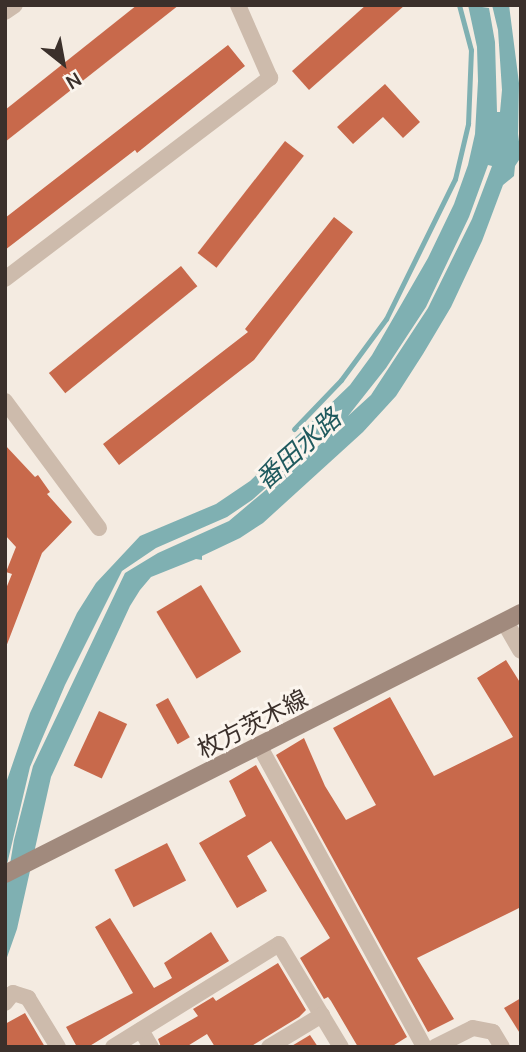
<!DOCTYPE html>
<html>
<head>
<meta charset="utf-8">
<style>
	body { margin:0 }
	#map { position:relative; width:526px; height:1052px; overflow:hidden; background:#f4ebe1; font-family:Manrope,"Noto Sans JP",sans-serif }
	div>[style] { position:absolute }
	.water>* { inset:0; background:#7fb0b2 }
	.stream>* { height:5px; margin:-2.5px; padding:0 2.5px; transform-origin:2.5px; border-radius:2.5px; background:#7fb0b2 }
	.building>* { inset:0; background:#c8694b; transform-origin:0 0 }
	.minor>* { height:16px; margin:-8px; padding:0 8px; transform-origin:8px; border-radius:8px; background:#cdbbac }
	.tertiary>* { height:18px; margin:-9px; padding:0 9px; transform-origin:9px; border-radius:9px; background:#cdbbac }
	.secondary>* { height:18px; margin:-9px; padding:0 9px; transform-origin:9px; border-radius:9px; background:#a18a7d }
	span { translate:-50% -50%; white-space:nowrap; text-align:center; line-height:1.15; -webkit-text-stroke:6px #fbf5ee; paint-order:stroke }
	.street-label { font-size:24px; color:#3b302b }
	.water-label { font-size:26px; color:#1f5a5e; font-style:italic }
	.frame { position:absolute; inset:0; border:7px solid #3b302b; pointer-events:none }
	.north { position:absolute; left:28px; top:28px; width:70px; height:70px; -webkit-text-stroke:5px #fbf5ee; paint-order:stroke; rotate:149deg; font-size:19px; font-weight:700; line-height:28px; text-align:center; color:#3b302b }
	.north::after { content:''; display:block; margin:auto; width:24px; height:32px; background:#3b302b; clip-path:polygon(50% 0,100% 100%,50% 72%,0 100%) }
</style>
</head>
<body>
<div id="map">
	<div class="water">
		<i style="clip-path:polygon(evenodd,468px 5px,489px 8px,495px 42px,497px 112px,500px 112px,502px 90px,498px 30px,492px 5px,509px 5px,519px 83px,518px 134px,521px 157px,515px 166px,514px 176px,503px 185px,482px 241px,451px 307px,423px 354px,396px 396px,363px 432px,263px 523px,240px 538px,202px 556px,202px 560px,196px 559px,151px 577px,140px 590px,130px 606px,51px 777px,17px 929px,5px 963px,5px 894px,14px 840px,33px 766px,125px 573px,158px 553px,229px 521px,330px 436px,327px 433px,252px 500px,227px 517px,156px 548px,122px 571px,65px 685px,30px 767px,5px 873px,5px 786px,30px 713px,77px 613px,96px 583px,140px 536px,216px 504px,250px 481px,350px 385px,372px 355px,428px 258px,454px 204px,468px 165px,475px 134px,478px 81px,477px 47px,468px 5px,488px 165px,492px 166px,472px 219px,428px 308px,371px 395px,348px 416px,386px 368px,426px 307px,469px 217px,488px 165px)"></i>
	</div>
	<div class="stream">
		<i style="left:294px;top:429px;width:68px;rotate:-46.2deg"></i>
		<i style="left:341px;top:380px;width:76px;rotate:-53.6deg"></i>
		<i style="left:386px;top:319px;width:156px;rotate:-63.8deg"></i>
		<i style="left:455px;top:179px;width:57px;rotate:-76.7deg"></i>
		<i style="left:468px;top:124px;width:74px;rotate:-87.7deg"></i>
		<i style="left:471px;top:50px;width:47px;rotate:-104.9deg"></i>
	</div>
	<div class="building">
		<i style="clip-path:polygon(137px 5px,179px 5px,5px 142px,5px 110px)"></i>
		<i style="clip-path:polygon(366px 5px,405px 5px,309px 90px,292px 71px)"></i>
		<i style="clip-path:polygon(228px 45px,245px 66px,137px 153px,135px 150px,5px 250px,5px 218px)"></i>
		<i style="clip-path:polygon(385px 84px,420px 122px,403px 138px,383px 117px,353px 144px,337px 127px)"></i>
		<i style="left:285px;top:141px;width:24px;height:142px;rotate:38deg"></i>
		<i style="clip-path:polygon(334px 217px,353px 232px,254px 360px,119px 465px,103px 444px,248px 332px,245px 329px)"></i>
		<i style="left:181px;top:266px;width:26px;height:170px;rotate:51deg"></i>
		<i style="clip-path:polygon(5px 445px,35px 477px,38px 475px,50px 492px,47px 494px,72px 522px,42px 553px,6px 647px,5px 591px,12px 574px,6px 572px,16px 547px,5px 535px)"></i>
		<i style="left:201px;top:585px;width:78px;height:52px;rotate:59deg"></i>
		<i style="clip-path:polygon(506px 660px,521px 684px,521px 907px,417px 958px,454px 1019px,428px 1032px,276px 755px,304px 738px,325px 786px,346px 820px,376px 805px,333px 728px,390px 697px,434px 776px,513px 737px,477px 678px)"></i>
		<i style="left:168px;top:698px;width:45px;height:14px;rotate:61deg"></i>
		<i style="left:99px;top:711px;width:31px;height:60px;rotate:25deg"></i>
		<i style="clip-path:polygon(256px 765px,407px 1037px,391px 1047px,358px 1047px,331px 1001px,328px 997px,324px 999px,300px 958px,330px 938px,271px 841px,247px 856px,267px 891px,237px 908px,199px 843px,246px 816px,229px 781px)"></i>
		<i style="left:167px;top:843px;width:42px;height:59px;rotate:63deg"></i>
		<i style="clip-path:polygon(110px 918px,154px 988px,172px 978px,164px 963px,211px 932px,229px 961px,88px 1047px,77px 1047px,66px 1027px,133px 993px,95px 927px)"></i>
		<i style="clip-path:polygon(278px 963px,306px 1010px,299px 1017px,250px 1047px,215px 1047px,207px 1034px,186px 1047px,161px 1047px,158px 1039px,198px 1016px,193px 1009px,213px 997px,216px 1001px)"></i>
		<i style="clip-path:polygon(521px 998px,521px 1035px,504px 1008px)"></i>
		<i style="clip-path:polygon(25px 1013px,45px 1047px,46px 1047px,5px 1047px,5px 1024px)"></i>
		<i style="clip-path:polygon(310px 1035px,318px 1047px,290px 1047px)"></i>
	</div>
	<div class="minor">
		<i style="left:5px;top:12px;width:12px;rotate:-35deg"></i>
		<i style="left:5px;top:279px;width:333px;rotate:-37.2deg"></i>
		<i style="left:270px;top:78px;width:80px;rotate:-113.7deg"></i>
		<i style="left:5px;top:401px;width:158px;rotate:53.5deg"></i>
		<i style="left:260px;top:747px;width:342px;rotate:61.3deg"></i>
		<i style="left:5px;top:1003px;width:13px;rotate:-51deg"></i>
		<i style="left:13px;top:993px;width:16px;rotate:18deg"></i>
		<i style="left:28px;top:998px;width:57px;rotate:58.5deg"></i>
		<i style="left:141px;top:1030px;width:20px;rotate:60deg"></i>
		<i style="left:113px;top:1047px;width:195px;rotate:-31.8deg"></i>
		<i style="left:279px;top:944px;width:120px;rotate:59deg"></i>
		<i style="left:269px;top:1047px;width:62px;rotate:-31.1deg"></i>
		<i style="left:435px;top:1047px;width:42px;rotate:-26.6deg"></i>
		<i style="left:473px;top:1028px;width:20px;rotate:11deg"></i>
		<i style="left:493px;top:1032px;width:17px;rotate:59deg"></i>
	</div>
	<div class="tertiary">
		<i style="left:505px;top:622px;width:32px;rotate:60deg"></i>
	</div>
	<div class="secondary">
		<i style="left:5px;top:874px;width:578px;rotate:-26.83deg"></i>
	</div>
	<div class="street-label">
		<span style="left:252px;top:723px;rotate:-27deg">枚方茨木線</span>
	</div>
	<div class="water-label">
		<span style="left:298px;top:449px;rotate:-42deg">番田水路</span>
	</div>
	<div class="frame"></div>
	<div class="north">N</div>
</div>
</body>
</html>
